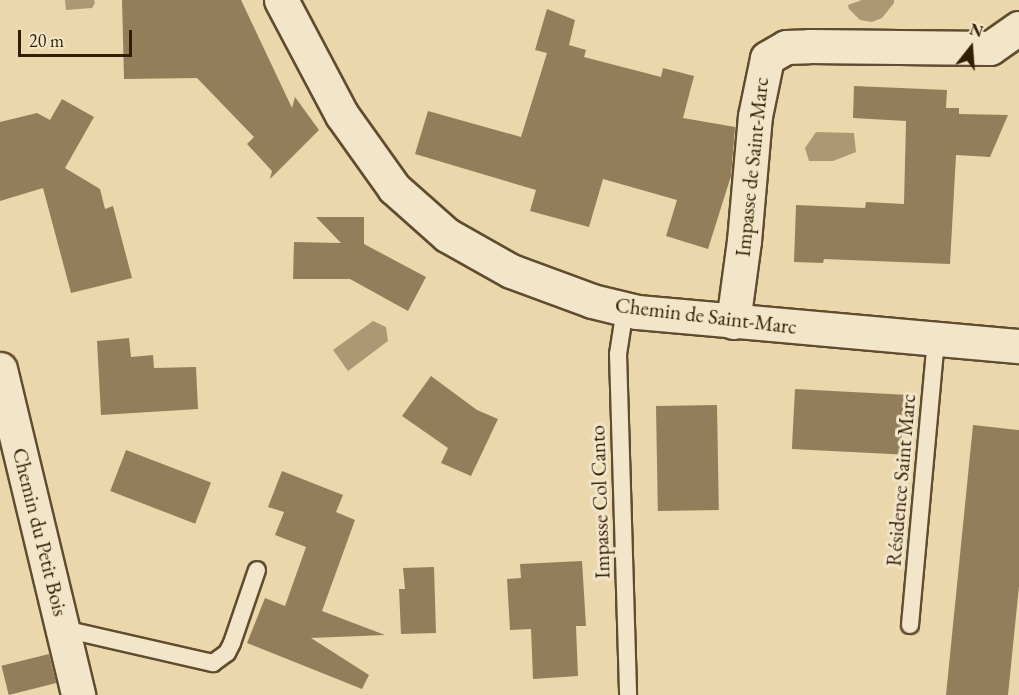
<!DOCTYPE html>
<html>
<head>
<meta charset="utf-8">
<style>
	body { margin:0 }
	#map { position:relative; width:1019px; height:695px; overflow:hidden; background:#ebd7ac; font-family:"EB Garamond",serif }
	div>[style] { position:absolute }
	.water>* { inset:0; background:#ac9873 }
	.building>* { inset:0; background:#927e5b; transform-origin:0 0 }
	.roads { filter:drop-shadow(2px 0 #604c2e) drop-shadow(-2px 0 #604c2e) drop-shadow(0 2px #604c2e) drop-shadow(0 -2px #604c2e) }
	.service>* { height:16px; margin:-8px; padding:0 8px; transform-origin:8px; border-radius:8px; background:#f2e5c9 }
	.minor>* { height:33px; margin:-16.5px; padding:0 16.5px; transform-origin:16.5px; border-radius:16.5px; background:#f2e5c9 }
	span { translate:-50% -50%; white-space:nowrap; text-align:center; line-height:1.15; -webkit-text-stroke:6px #f2e5c9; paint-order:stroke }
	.street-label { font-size:21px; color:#321e04 }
	.north { position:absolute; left:941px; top:18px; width:60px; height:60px; -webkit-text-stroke:4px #f2e5c9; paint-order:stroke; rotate:17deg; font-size:16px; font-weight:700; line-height:24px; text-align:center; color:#321e04 }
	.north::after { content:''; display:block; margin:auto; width:21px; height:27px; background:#321e04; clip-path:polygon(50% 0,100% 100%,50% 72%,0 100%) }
	.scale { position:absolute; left:18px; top:30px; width:114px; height:27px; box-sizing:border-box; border:3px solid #321e04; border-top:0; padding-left:8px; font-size:18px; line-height:21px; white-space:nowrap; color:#321e04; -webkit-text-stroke:4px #f2e5c9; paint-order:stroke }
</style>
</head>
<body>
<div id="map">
	<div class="water">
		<i style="clip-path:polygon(65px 0,94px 0,95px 3px,92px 8px,66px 10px)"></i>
		<i style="clip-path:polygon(862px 0,894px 0,894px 3px,882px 18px,872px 22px,860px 20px,849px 9px,848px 5px)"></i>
		<i style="clip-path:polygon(816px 132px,854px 133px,856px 152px,833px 161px,809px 161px,805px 148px)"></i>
		<i style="clip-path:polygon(373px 321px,386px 327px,388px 341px,348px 371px,333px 350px)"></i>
	</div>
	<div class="building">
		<i style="clip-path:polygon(122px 0,241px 0,292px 108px,295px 97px,319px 130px,270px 179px,272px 171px,247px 144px,254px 137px,197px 78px,124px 79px)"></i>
		<i style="clip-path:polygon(547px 9px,575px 20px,569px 45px,586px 50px,584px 57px,661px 77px,663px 68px,694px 76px,683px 118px,735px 127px,731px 176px,708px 249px,666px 236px,677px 200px,603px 179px,589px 227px,530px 211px,536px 190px,415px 154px,428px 111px,521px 137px,547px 53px,535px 50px)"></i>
		<i style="clip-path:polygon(854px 86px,947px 90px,946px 108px,959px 108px,959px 114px,1008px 115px,990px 157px,956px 155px,950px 264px,824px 259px,823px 263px,794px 262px,796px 205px,865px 208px,866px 202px,904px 204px,906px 121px,853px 118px)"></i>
		<i style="clip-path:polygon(62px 99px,94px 117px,65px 168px,100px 189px,105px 209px,113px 206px,132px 278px,71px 293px,43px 188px,0 201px,0 122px,37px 113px,50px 120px)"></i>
		<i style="clip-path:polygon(316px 217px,364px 217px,364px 244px,426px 277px,408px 311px,350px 279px,293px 279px,294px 242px,341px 243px)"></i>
		<i style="clip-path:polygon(129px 338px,131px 357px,153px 355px,154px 368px,196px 367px,198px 409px,101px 415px,97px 341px)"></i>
		<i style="clip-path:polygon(431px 376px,477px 410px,498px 419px,471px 476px,441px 463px,448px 448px,402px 416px)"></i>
		<i style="left:795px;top:389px;width:109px;height:60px;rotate:3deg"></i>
		<i style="left:717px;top:405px;width:105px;height:61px;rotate:89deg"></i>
		<i style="clip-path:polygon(973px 425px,1019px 430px,1019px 586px,1008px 695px,946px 695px)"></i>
		<i style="left:126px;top:450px;width:91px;height:44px;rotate:21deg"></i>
		<i style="clip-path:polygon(282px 471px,343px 495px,336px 512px,355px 520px,322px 611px,385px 635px,311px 638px,369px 675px,362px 689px,247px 643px,265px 598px,285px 606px,306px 547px,275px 535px,284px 512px,268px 507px)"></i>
		<i style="clip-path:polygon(582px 561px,586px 626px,576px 626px,578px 676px,533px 679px,531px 629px,510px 630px,507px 579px,521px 578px,520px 564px)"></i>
		<i style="clip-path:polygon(434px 567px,436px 633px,401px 634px,399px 589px,405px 589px,403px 568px)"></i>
		<i style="left:49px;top:654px;width:30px;height:49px;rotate:76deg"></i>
	</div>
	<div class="roads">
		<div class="service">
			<i style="left:625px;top:309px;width:46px;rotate:98.8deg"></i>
			<i style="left:618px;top:354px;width:341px;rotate:88.3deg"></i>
			<i style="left:910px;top:625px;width:286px;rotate:-84.8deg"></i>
			<i style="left:64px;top:629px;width:153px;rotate:12.9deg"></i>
			<i style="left:213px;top:663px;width:17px;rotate:-36deg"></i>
			<i style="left:227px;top:653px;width:11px;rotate:-63deg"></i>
			<i style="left:232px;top:643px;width:77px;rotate:-71.1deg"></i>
		</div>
		<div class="minor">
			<i style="left:281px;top:0;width:130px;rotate:62.1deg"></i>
			<i style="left:342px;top:115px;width:90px;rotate:54.5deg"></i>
			<i style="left:394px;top:188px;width:71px;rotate:41.6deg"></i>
			<i style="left:447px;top:235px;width:73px;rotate:29.4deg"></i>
			<i style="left:511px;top:271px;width:86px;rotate:20.3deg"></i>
			<i style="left:592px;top:301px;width:46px;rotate:13.7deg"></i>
			<i style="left:637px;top:312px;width:384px;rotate:5.1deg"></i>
			<i style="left:733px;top:322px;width:82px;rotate:-82.3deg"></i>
			<i style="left:744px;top:241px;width:125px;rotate:-85deg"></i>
			<i style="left:755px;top:116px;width:59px;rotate:-78.3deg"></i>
			<i style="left:767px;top:58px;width:22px;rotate:-30deg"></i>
			<i style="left:786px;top:47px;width:23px;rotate:-2deg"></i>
			<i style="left:809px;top:46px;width:181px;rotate:0.6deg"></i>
			<i style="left:990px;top:48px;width:35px;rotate:-35deg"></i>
			<i style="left:0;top:369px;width:335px;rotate:76.5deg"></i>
		</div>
	</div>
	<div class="street-label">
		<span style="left:752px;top:167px;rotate:-84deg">Impasse de Saint-Marc</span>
		<span style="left:706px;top:316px;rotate:7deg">Chemin de Saint-Marc</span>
		<span style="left:901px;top:480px;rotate:-85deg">Résidence Saint Marc</span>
		<span style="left:600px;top:502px;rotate:-92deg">Impasse Col Canto</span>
		<span style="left:40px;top:532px;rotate:76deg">Chemin du Petit Bois</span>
	</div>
	<div class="north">N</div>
	<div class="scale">20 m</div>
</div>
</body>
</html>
